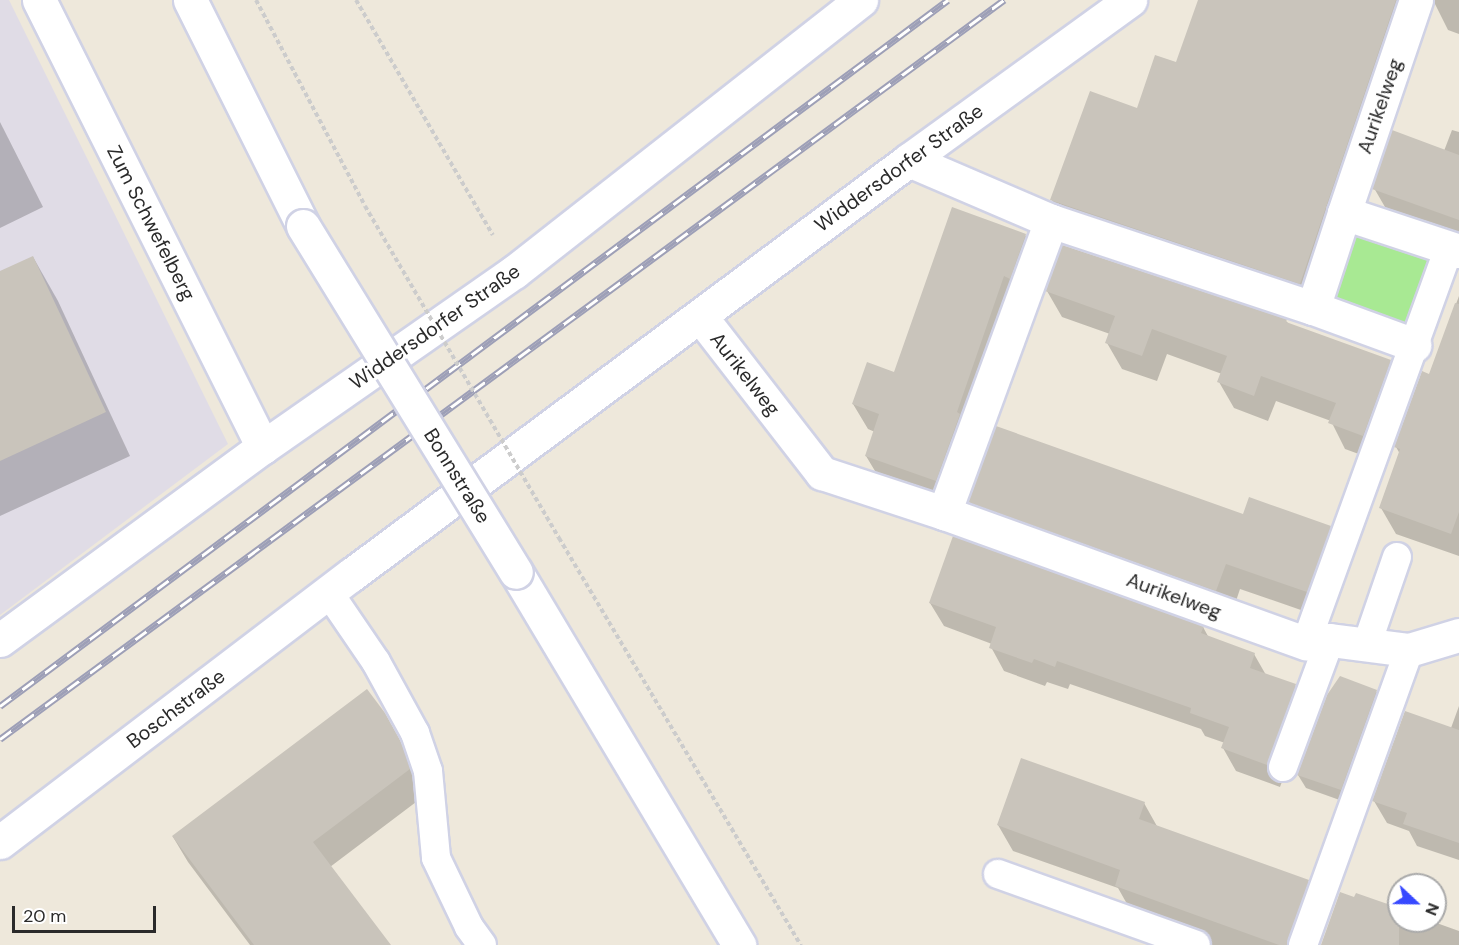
<!DOCTYPE html>
<html>
<head>
<meta charset="utf-8">
<style>
	body { margin:0 }
	#map { position:relative; width:1459px; height:945px; overflow:hidden; background:#eee8db; font-family:"DM Sans",sans-serif }
	div>[style] { position:absolute }
	.industrial>* { inset:0; background:#e0dce6 }
	.green>* { inset:0; background:#a8e993; transform-origin:0 0 }
	.shadow>* { inset:0; background:#0003 }
	.building>* { inset:0; background:#c9c4bb }
	.path>* { height:4px; margin-top:-2px; transform-origin:0; background:repeating-linear-gradient(90deg,#ccc 0 4.5px,transparent 0 7.5px) }
	.roads { filter:drop-shadow(2px 0 #d0d2e5) drop-shadow(-2px 0 #d0d2e5) drop-shadow(0 2px #d0d2e5) drop-shadow(0 -2px #d0d2e5) }
	.service>* { height:28px; margin:-14px; padding:0 14px; transform-origin:14px; border-radius:14px; background:#fff }
	.minor>* { height:33px; margin:-16.5px; padding:0 16.5px; transform-origin:16.5px; border-radius:16.5px; background:#fff }
	.secondary>* { height:33px; margin:-16.5px; padding:0 16.5px; transform-origin:16.5px; border-radius:16.5px; background:#fff }
	.rail>* { height:7px; margin-top:-3.5px; transform-origin:0; background:repeating-linear-gradient(90deg,#fff 0 14px,#9d9fb7 0 28px); box-sizing:border-box; border-block:2px solid #9d9fb7 }
	.path-bridge>* { height:4px; margin-top:-2px; transform-origin:0; background:repeating-linear-gradient(90deg,#ccc 0 4.5px,transparent 0 7.5px) }
	.bridges { filter:drop-shadow(2px 0 #d0d2e5) drop-shadow(-2px 0 #d0d2e5) drop-shadow(0 2px #d0d2e5) drop-shadow(0 -2px #d0d2e5) }
	.secondary-bridge>* { height:33px; margin:-16.5px; padding:0 16.5px; transform-origin:16.5px; border-radius:16.5px; background:#fff }
	span { translate:-50% -50%; white-space:nowrap; text-align:center; line-height:1.15; -webkit-text-stroke:6px #fff; paint-order:stroke }
	.street-label { font-size:20px; color:#2a2a2a }
	.north { position:absolute; left:1387px; top:873px; width:60px; height:60px; box-sizing:border-box; background:#fff; border:2px solid #aaa; border-radius:50%; rotate:112deg; font-size:16px; font-weight:700; line-height:24px; text-align:center; color:#2a2a2a }
	.north::after { content:''; display:block; margin:auto; width:21px; height:27px; background:#3749ff; clip-path:polygon(50% 0,100% 100%,50% 72%,0 100%) }
	.scale { position:absolute; left:12px; top:906px; width:144px; height:27px; box-sizing:border-box; border:3px solid #2a2a2a; border-top:0; padding-left:8px; font-size:18px; line-height:21px; white-space:nowrap; color:#2a2a2a; -webkit-text-stroke:4px #fff; paint-order:stroke }
</style>
</head>
<body>
<div id="map">
	<div class="industrial">
		<i style="clip-path:polygon(0 0,9px 0,228px 444px,0 615px)"></i>
	</div>
	<div class="green">
		<i style="left:1349px;top:223px;width:92px;height:86px;rotate:20deg"></i>
	</div>
	<div class="shadow">
		<i style="clip-path:polygon(1264px 0,1459px 0,1459px 34px,1448px 30px,1435px 4px,1425px 4px,1313px 306px,1065px 222px,1052px 200px,1138px 110px,1177px 64px)"></i>
		<i style="clip-path:polygon(0 122px,43px 207px,0 228px)"></i>
		<i style="clip-path:polygon(1452px 130px,1459px 132px,1459px 239px,1389px 214px,1374px 188px,1444px 151px)"></i>
		<i style="clip-path:polygon(1025px 235px,1040px 260px,950px 505px,881px 481px,866px 456px,875px 432px,868px 429px,853px 404px,895px 374px)"></i>
		<i style="clip-path:polygon(33px 257px,58px 301px,130px 456px,0 516px,0 273px)"></i>
		<i style="clip-path:polygon(1047px 291px,1286px 321px,1289px 324px,1390px 361px,1405px 387px,1378px 461px,1345px 449px,1331px 421px,1276px 401px,1268px 421px,1234px 408px,1219px 382px,1222px 374px,1167px 354px,1157px 381px,1122px 369px,1107px 343px,1110px 334px,1062px 317px)"></i>
		<i style="clip-path:polygon(1459px 296px,1459px 556px,1396px 534px,1381px 508px,1400px 454px,1396px 447px,1429px 376px)"></i>
		<i style="clip-path:polygon(970px 502px,1244px 515px,1330px 527px,1345px 553px,1321px 617px,1240px 589px,1231px 616px,985px 527px)"></i>
		<i style="clip-path:polygon(930px 603px,1203px 627px,1209px 638px,1254px 654px,1266px 675px,1295px 685px,1309px 709px,1280px 787px,1236px 771px,1223px 748px,1225px 743px,1205px 736px,1201px 729px,1070px 684px,1068px 689px,1047px 682px,1045px 686px,1004px 671px,991px 647px,992px 644px,944px 626px)"></i>
		<i style="clip-path:polygon(1376px 691px,1384px 704px,1348px 803px,1306px 788px,1298px 775px)"></i>
		<i style="clip-path:polygon(1459px 706px,1459px 860px,1417px 846px,1409px 831px,1387px 823px,1374px 801px,1451px 728px)"></i>
		<i style="clip-path:polygon(400px 741px,414px 767px,424px 796px,330px 867px,389px 945px,250px 945px,188px 862px,173px 837px)"></i>
		<i style="clip-path:polygon(1144px 803px,1158px 828px,1308px 882px,1323px 908px,1309px 945px,1190px 945px,1131px 911px,1118px 888px,1013px 851px,998px 825px)"></i>
		<i style="clip-path:polygon(1399px 910px,1399px 921px,1431px 921px,1459px 931px,1459px 945px,1322px 945px)"></i>
	</div>
	<div class="building">
		<i style="clip-path:polygon(1198px 0,1396px 0,1300px 284px,1050px 200px,1090px 91px,1137px 108px,1155px 55px,1176px 62px)"></i>
		<i style="clip-path:polygon(1392px 130px,1459px 155px,1459px 220px,1372px 189px)"></i>
		<i style="clip-path:polygon(952px 207px,1026px 234px,1010px 279px,1004px 276px,957px 412px,960px 414px,936px 481px,865px 456px,879px 414px,852px 404px,867px 362px,894px 372px)"></i>
		<i style="clip-path:polygon(1062px 245px,1287px 319px,1286px 322px,1391px 360px,1363px 436px,1328px 423px,1336px 403px,1261px 376px,1254px 396px,1217px 382px,1227px 356px,1152px 329px,1142px 356px,1105px 343px,1115px 316px,1045px 291px)"></i>
		<i style="clip-path:polygon(33px 256px,106px 412px,0 461px,0 271px)"></i>
		<i style="clip-path:polygon(1455px 303px,1459px 304px,1459px 512px,1451px 534px,1379px 508px,1400px 449px,1394px 447px,1422px 371px,1429px 374px)"></i>
		<i style="clip-path:polygon(996px 426px,1243px 514px,1249px 497px,1331px 526px,1307px 592px,1226px 564px,1216px 591px,968px 502px)"></i>
		<i style="clip-path:polygon(953px 536px,1204px 626px,1201px 633px,1255px 653px,1250px 668px,1296px 684px,1267px 765px,1221px 748px,1229px 727px,1190px 713px,1191px 708px,1057px 661px,1055px 667px,1034px 659px,1032px 663px,989px 648px,996px 627px,929px 603px)"></i>
		<i style="clip-path:polygon(1340px 676px,1377px 690px,1341px 790px,1297px 775px,1327px 695px)"></i>
		<i style="clip-path:polygon(367px 689px,385px 713px,400px 740px,410px 769px,313px 842px,391px 945px,254px 945px,172px 836px)"></i>
		<i style="clip-path:polygon(1405px 711px,1459px 730px,1459px 843px,1403px 824px,1407px 813px,1372px 801px)"></i>
		<i style="clip-path:polygon(1021px 758px,1145px 802px,1139px 819px,1309px 880px,1287px 945px,1279px 945px,1115px 886px,1120px 870px,997px 825px)"></i>
		<i style="clip-path:polygon(1340px 892px,1354px 897px,1356px 893px,1399px 908px,1399px 945px,1321px 945px)"></i>
	</div>
	<div class="path">
		<i style="left:256px;top:0;width:233px;rotate:62.1deg"></i>
		<i style="left:356px;top:0;width:272px;rotate:59.8deg"></i>
		<i style="left:559px;top:538px;width:474px;rotate:59.3deg"></i>
	</div>
	<div class="roads">
		<div class="service">
			<i style="left:329px;top:593px;width:83px;rotate:55.7deg"></i>
			<i style="left:376px;top:662px;width:81px;rotate:61.2deg"></i>
			<i style="left:415px;top:733px;width:40px;rotate:71.1deg"></i>
			<i style="left:428px;top:771px;width:87px;rotate:84.7deg"></i>
			<i style="left:436px;top:858px;width:76px;rotate:64.4deg"></i>
			<i style="left:469px;top:927px;width:22px;rotate:54deg"></i>
			<i style="left:1306px;top:643px;width:421px;rotate:-70.1deg"></i>
			<i style="left:1367px;top:644px;width:92px;rotate:-71deg"></i>
			<i style="left:1283px;top:767px;width:135px;rotate:-69.7deg"></i>
			<i style="left:998px;top:874px;width:210px;rotate:19.7deg"></i>
			<i style="left:1303px;top:945px;width:313px;rotate:-70.2deg"></i>
		</div>
		<div class="minor">
			<i style="left:39px;top:0;width:500px;rotate:63.4deg"></i>
			<i style="left:1416px;top:0;width:225px;rotate:108.7deg"></i>
			<i style="left:1344px;top:213px;width:121px;rotate:18.3deg"></i>
			<i style="left:909px;top:160px;width:155px;rotate:23.2deg"></i>
			<i style="left:1051px;top:221px;width:276px;rotate:18.4deg"></i>
			<i style="left:1313px;top:308px;width:100px;rotate:-71.9deg"></i>
			<i style="left:1313px;top:308px;width:108px;rotate:20.1deg"></i>
			<i style="left:700px;top:316px;width:199px;rotate:52.2deg"></i>
			<i style="left:822px;top:473px;width:128px;rotate:18.2deg"></i>
			<i style="left:944px;top:513px;width:385px;rotate:19.8deg"></i>
			<i style="left:1306px;top:643px;width:24px;rotate:-7deg"></i>
			<i style="left:1330px;top:640px;width:80px;rotate:7.2deg"></i>
			<i style="left:1409px;top:650px;width:52px;rotate:-16.7deg"></i>
			<i style="left:944px;top:513px;width:311px;rotate:-69.9deg"></i>
			<i style="left:0;top:640px;width:326px;rotate:-36.3deg"></i>
			<i style="left:263px;top:447px;width:306px;rotate:-34.9deg"></i>
			<i style="left:514px;top:272px;width:441px;rotate:-38.1deg"></i>
			<i style="left:0;top:842px;width:441px;rotate:-37.3deg"></i>
			<i style="left:351px;top:575px;width:695px;rotate:-36.64deg"></i>
			<i style="left:909px;top:160px;width:273px;rotate:-35.9deg"></i>
		</div>
		<div class="secondary">
			<i style="left:190px;top:0;width:253px;rotate:63.4deg"></i>
			<i style="left:516px;top:572px;width:435px;rotate:59.1deg"></i>
		</div>
	</div>
	<div class="rail">
		<i style="left:0;top:706px;width:1182px;rotate:-36.68deg"></i>
		<i style="left:0;top:739px;width:1247px;rotate:-36.36deg"></i>
	</div>
	<div class="path-bridge">
		<i style="left:365px;top:206px;width:385px;rotate:59.7deg"></i>
	</div>
	<div class="bridges">
		<div class="secondary-bridge">
			<i style="left:303px;top:226px;width:406px;rotate:58.4deg"></i>
		</div>
	</div>
	<div class="street-label">
		<span style="left:1380px;top:106px;rotate:-71deg">Aurikelweg</span>
		<span style="left:899px;top:168px;rotate:-36deg">Widdersdorfer Straße</span>
		<span style="left:151px;top:223px;rotate:63deg">Zum Schwefelberg</span>
		<span style="left:435px;top:327px;rotate:-35deg">Widdersdorfer Straße</span>
		<span style="left:745px;top:374px;rotate:52deg">Aurikelweg</span>
		<span style="left:457px;top:476px;rotate:58deg">Bonnstraße</span>
		<span style="left:1174px;top:596px;rotate:20deg">Aurikelweg</span>
		<span style="left:176px;top:709px;rotate:-37deg">Boschstraße</span>
	</div>
	<div class="north">N</div>
	<div class="scale">20 m</div>
</div>
</body>
</html>
